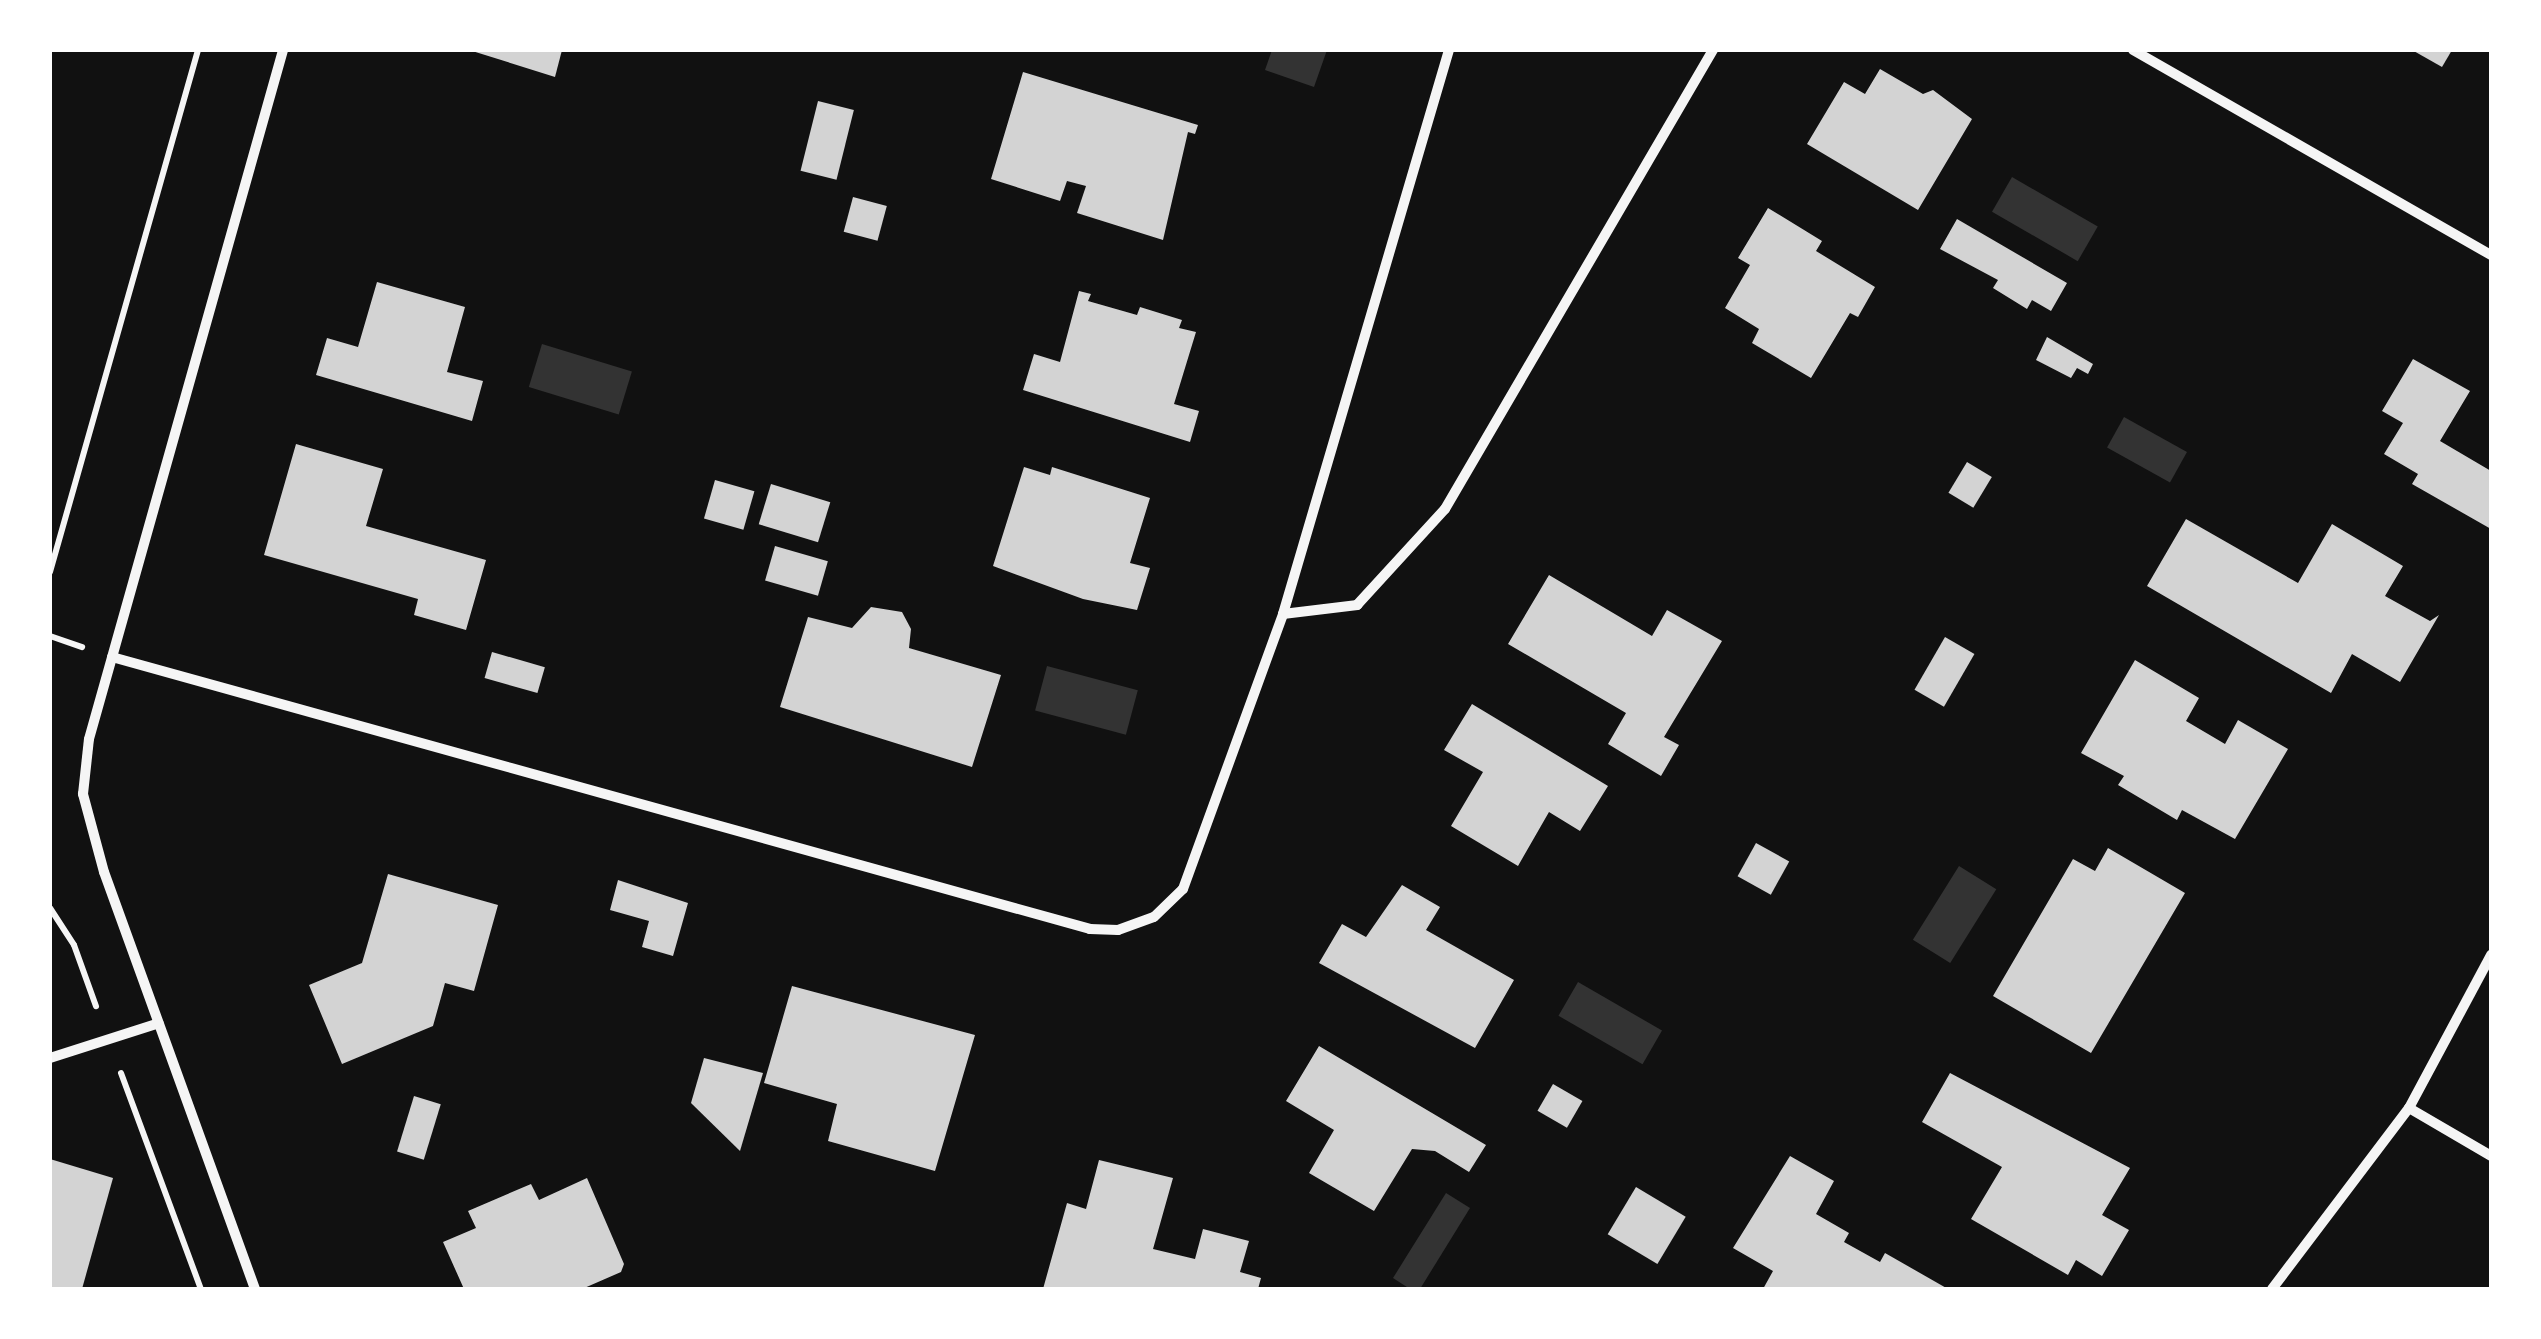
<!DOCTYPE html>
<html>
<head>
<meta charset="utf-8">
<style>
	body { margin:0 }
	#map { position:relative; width:2541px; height:1339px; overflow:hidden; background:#111; font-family:"PT Sans Narrow",sans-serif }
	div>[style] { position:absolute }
	.water>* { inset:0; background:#333; transform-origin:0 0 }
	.building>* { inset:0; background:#d3d3d3; transform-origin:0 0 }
	.path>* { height:6px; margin:-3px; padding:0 3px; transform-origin:3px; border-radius:3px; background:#f5f5f5 }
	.minor>* { height:10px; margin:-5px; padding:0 5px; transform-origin:5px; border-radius:5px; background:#f5f5f5 }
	span { translate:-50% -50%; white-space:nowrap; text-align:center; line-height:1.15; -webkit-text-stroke:9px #fff; paint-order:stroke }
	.frame { position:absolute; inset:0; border:52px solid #fff; pointer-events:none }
</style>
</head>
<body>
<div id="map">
	<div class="water">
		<i style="clip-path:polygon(1272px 50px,1327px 50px,1314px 87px,1265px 70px)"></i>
		<i style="left:2012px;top:177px;width:99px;height:40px;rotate:30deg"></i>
		<i style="left:542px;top:344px;width:94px;height:45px;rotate:17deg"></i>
		<i style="left:2124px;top:417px;width:72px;height:35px;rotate:29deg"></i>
		<i style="left:1047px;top:666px;width:94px;height:46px;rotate:15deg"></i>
		<i style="left:1959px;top:866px;width:44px;height:87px;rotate:32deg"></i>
		<i style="left:1578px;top:982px;width:97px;height:39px;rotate:30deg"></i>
		<i style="clip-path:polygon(1446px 1193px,1470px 1208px,1420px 1289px,1410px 1289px,1393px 1278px)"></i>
	</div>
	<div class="building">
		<i style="clip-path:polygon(469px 50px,562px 50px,555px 77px)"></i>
		<i style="clip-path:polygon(2412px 50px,2452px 50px,2442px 67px)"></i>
		<i style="clip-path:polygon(1880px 69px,1923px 94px,1933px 90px,1972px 119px,1918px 210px,1807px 144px,1844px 82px,1865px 94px)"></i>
		<i style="clip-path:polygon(1023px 72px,1198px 125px,1195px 134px,1188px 132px,1163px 240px,1077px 213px,1086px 186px,1067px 181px,1060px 201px,991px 179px)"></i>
		<i style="left:818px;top:101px;width:37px;height:72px;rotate:14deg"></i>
		<i style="left:853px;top:197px;width:35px;height:36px;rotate:15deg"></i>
		<i style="clip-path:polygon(1768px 208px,1822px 241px,1816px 251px,1875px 287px,1858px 317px,1850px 313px,1811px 378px,1752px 343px,1759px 329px,1725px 308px,1750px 265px,1738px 258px)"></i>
		<i style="clip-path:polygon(1957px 219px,2067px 283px,2051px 311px,2032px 300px,2027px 309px,1993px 288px,1998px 280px,1940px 249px)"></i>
		<i style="clip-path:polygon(377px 282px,465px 307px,447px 372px,483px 381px,472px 421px,316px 375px,327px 338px,358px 347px)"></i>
		<i style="clip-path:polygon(1079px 291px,1091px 294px,1088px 301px,1137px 315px,1140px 307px,1182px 320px,1179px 328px,1196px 332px,1174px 404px,1199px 411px,1190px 442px,1023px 390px,1034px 354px,1060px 362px)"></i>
		<i style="clip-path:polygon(2047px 337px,2093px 364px,2088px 374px,2077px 368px,2071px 378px,2036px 360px)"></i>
		<i style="clip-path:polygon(2413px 359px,2470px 391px,2440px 441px,2491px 471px,2491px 529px,2412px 484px,2418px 474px,2384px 454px,2403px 423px,2382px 411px)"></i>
		<i style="clip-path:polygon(296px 444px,383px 469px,366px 526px,486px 560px,466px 630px,414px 615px,418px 599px,264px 555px)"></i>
		<i style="left:1967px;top:462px;width:29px;height:36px;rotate:31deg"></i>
		<i style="clip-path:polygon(1024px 467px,1050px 475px,1052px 467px,1150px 498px,1130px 563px,1150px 568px,1137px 610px,1083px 599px,993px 566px)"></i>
		<i style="left:715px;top:480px;width:41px;height:40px;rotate:16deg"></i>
		<i style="left:771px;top:484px;width:62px;height:42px;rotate:17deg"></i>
		<i style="clip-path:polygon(2186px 519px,2298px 583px,2332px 524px,2403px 566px,2385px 596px,2430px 621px,2439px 615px,2400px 682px,2352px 654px,2331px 693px,2147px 586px)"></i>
		<i style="left:775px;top:546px;width:55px;height:36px;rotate:16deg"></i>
		<i style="clip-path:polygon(1549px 575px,1652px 636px,1667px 610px,1722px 641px,1664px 737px,1679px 745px,1661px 776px,1608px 744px,1626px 713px,1508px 644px)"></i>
		<i style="clip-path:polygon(871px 607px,902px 612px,911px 629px,909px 648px,1001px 675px,972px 767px,780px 707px,808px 617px,852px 628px)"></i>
		<i style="left:1945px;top:637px;width:34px;height:61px;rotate:30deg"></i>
		<i style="left:492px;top:652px;width:55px;height:27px;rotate:16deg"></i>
		<i style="clip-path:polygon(2135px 660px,2199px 698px,2186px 721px,2225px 744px,2238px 720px,2288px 749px,2235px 839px,2182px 810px,2177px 820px,2118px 785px,2124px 776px,2081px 753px)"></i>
		<i style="clip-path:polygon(1472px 704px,1608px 786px,1580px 831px,1549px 812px,1518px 866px,1451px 826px,1483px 772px,1444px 750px)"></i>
		<i style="left:1756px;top:843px;width:38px;height:38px;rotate:29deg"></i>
		<i style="clip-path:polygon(2108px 848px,2185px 893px,2091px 1053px,1993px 996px,2073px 859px,2095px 871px)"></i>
		<i style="clip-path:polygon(388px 874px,498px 905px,474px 991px,445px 983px,433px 1026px,342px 1064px,309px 985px,362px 963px)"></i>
		<i style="clip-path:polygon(618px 880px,688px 903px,673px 956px,642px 947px,649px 921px,610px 910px)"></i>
		<i style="clip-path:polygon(1402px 885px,1440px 907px,1426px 930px,1514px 980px,1475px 1048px,1319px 963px,1342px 924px,1366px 937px)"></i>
		<i style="clip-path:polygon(792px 986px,975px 1035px,935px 1171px,828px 1141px,837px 1104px,764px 1083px)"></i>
		<i style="clip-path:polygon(1319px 1046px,1486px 1145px,1469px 1172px,1435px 1151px,1412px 1149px,1374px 1211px,1309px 1173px,1334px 1130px,1286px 1101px)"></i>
		<i style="clip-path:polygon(704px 1058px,763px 1073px,740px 1151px,691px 1103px)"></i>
		<i style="clip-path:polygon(1950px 1073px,2130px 1168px,2102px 1215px,2129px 1230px,2102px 1276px,2076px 1260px,2068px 1275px,1971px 1219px,2002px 1167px,1922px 1122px)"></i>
		<i style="left:1553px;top:1084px;width:34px;height:31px;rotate:30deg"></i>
		<i style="left:414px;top:1096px;width:28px;height:58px;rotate:17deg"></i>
		<i style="clip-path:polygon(1790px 1156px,1834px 1181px,1816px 1214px,1849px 1233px,1844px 1242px,1880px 1262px,1885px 1253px,1948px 1289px,1763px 1289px,1773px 1271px,1733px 1248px)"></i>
		<i style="clip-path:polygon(50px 1159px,113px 1178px,82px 1289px,50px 1289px)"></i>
		<i style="clip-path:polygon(1099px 1160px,1173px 1178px,1153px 1249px,1195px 1259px,1203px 1229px,1249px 1241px,1240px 1272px,1261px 1278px,1258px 1289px,1043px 1289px,1067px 1203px,1086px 1209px)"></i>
		<i style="clip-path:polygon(587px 1178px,624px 1264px,621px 1272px,582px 1289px,464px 1289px,443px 1242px,476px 1228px,468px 1211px,531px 1184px,539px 1200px)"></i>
		<i style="left:1636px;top:1187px;width:58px;height:55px;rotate:31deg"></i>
	</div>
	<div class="path">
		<i style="left:50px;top:572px;width:543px;rotate:-74.17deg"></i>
		<i style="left:50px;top:636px;width:34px;rotate:19deg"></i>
		<i style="left:50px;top:908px;width:44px;rotate:57deg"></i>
		<i style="left:74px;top:945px;width:65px;rotate:70.2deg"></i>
		<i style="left:121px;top:1073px;width:230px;rotate:69.7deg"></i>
	</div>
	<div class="minor">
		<i style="left:2133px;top:50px;width:413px;rotate:29.8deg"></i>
		<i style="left:1283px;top:614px;width:75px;rotate:-6.9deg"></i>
		<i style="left:1357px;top:605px;width:130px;rotate:-47.5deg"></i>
		<i style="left:1445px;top:509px;width:532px;rotate:-59.72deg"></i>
		<i style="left:112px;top:657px;width:1015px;rotate:15.54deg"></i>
		<i style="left:1090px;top:929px;width:28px;rotate:2deg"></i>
		<i style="left:1118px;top:930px;width:38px;rotate:-20deg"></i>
		<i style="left:1154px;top:917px;width:40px;rotate:-44deg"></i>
		<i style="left:1183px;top:889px;width:293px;rotate:-70deg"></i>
		<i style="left:1283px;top:614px;width:588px;rotate:-73.6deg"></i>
		<i style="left:50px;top:1058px;width:114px;rotate:-17.8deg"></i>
		<i style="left:2409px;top:1108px;width:95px;rotate:30.3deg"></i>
		<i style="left:255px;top:1289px;width:443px;rotate:-109.9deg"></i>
		<i style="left:104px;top:872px;width:81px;rotate:-105.1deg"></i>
		<i style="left:83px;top:794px;width:55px;rotate:-83.8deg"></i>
		<i style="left:89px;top:739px;width:716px;rotate:-74.27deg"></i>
		<i style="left:2272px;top:1289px;width:227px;rotate:-52.9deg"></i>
		<i style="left:2409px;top:1108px;width:174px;rotate:-61.8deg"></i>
	</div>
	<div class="frame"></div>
</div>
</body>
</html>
